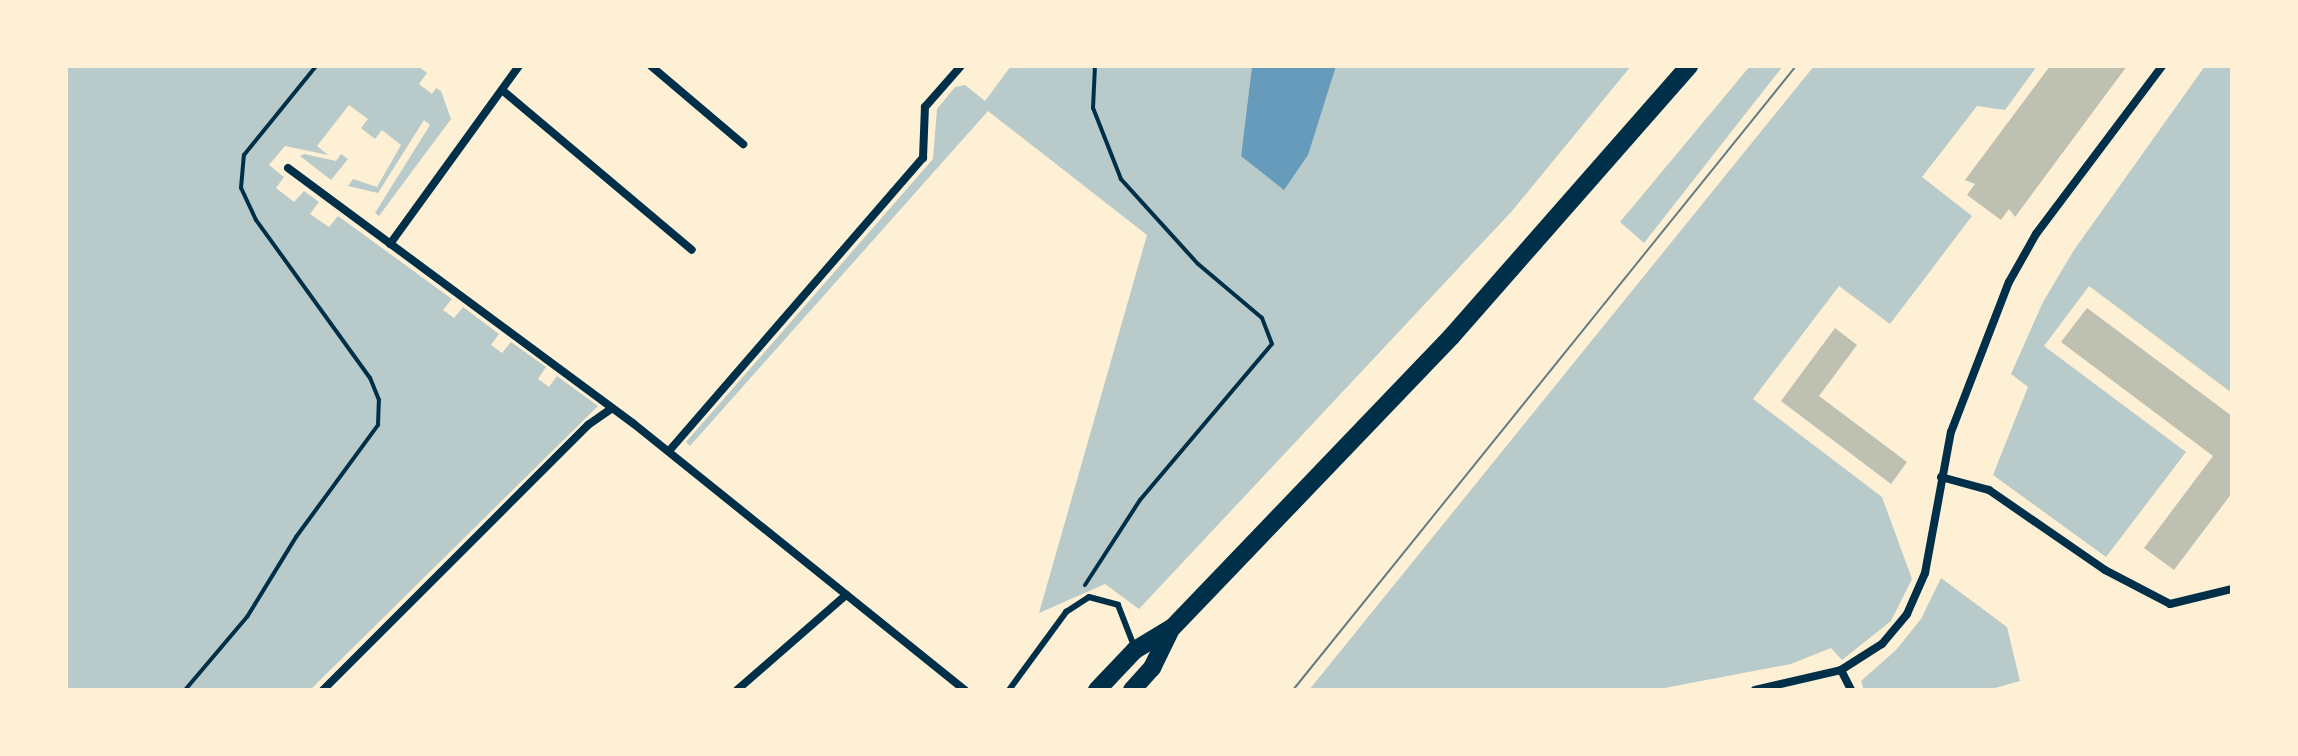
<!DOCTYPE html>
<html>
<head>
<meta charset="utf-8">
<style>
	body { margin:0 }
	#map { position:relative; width:2298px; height:756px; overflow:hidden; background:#fdf0d5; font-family:"Roboto Condensed",sans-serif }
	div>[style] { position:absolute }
	.green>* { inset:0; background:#b9caca }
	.water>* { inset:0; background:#669bbc }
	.building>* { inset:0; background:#bec0b2 }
	.path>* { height:4px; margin:-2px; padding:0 2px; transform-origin:2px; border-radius:2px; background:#003049 }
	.service>* { height:6px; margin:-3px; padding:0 3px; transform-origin:3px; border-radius:3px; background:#003049 }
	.minor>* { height:8px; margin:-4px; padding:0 4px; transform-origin:4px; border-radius:4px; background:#003049 }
	.primary>* { height:18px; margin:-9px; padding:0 9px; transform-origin:9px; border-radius:9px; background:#003049 }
	.tram>* { height:2px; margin:-1px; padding:0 1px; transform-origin:1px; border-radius:1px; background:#657d81 }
	span { translate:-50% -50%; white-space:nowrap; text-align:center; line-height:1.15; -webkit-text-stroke:8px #fdf0d5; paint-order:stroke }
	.frame { position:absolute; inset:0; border:68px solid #fdf0d5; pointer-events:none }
</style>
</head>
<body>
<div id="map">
	<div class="green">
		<i style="clip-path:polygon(66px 66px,418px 66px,427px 73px,419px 84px,432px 94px,436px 88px,441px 91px,451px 119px,379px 216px,375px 213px,430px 125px,424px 120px,378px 193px,348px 186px,353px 179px,377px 187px,401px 145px,382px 130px,375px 139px,361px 128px,368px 119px,349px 105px,317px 146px,328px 155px,285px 146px,269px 165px,284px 177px,276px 188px,294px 202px,304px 191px,319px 202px,310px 214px,329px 227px,338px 216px,452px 299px,443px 310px,454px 318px,463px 307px,499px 334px,491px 345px,502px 353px,511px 342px,546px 367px,538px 379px,549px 387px,557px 376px,598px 406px,310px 690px,66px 690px)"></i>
		<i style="clip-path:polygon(1011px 66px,1252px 66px,1241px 156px,1336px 66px,1631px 66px,1512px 211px,1139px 609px,1105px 584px,1039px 613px,1147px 235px,988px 111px,690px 446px,686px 442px,933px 159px,937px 109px,955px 87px,965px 85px,985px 101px)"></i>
		<i style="clip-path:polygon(1750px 66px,1783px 66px,1644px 243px,1620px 222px)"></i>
		<i style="clip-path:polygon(1814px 66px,2037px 66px,2005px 110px,1977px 106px,1922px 177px,1972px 216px,1890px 324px,1839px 286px,1753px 399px,1882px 497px,1912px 579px,1891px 621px,1842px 660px,1831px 648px,1791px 664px,1654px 690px,1309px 690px)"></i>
		<i style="clip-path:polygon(2205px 66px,2232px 66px,2232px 393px,2089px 286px,2044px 346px,2186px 452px,2106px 557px,1993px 475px,2028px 387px,2011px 374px,2043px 302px,2074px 250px)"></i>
		<i style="clip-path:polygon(304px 154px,336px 161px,341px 154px,348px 159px,331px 180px,300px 156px)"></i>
		<i style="clip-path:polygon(1941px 578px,2007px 627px,2020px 681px,1988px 690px,1864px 690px,1861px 681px,1896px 650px,1921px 619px)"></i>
	</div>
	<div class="water">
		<i style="clip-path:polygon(1252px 66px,1336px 66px,1308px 155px,1284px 190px,1241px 156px)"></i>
	</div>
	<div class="building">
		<i style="clip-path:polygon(2050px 66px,2127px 66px,2015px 217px,2009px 209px,2001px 220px,1967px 195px,1975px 184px,1965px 180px)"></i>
		<i style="clip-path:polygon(2087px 308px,2232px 416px,2232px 493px,2174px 570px,2144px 548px,2213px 456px,2061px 342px)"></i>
		<i style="clip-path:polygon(1835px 328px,1857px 345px,1819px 396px,1907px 462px,1891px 484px,1781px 401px)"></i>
	</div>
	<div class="path">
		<i style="left:1085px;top:585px;width:101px;rotate:-57.1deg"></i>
		<i style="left:1140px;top:500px;width:204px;rotate:-49.8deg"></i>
		<i style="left:1272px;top:344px;width:28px;rotate:-111deg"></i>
		<i style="left:1262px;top:318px;width:84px;rotate:-139.8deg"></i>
		<i style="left:1198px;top:264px;width:115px;rotate:-132.2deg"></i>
		<i style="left:1121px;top:179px;width:76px;rotate:-111.5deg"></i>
		<i style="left:1093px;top:108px;width:42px;rotate:-87.3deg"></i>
		<i style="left:185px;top:690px;width:96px;rotate:-49.7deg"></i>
		<i style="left:247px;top:617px;width:94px;rotate:-58.5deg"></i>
		<i style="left:296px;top:537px;width:139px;rotate:-53.8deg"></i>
		<i style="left:378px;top:425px;width:25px;rotate:-88deg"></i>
		<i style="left:379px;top:400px;width:24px;rotate:-112deg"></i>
		<i style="left:370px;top:378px;width:195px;rotate:-125.8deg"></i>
		<i style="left:256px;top:220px;width:35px;rotate:-115deg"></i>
		<i style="left:241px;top:188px;width:33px;rotate:-85deg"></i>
		<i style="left:244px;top:155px;width:114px;rotate:-51deg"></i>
	</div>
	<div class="service">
		<i style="left:1009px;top:690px;width:97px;rotate:-53.8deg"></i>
		<i style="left:1066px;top:612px;width:27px;rotate:-33deg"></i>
		<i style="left:1089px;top:597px;width:30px;rotate:15deg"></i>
		<i style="left:1118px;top:605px;width:44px;rotate:68.7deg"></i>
	</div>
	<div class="minor">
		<i style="left:651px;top:66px;width:121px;rotate:40.3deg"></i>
		<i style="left:502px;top:90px;width:248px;rotate:40.1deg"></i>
		<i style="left:288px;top:168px;width:430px;rotate:36.5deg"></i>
		<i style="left:634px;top:424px;width:425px;rotate:38.8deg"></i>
		<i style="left:390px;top:244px;width:220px;rotate:-54.1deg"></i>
		<i style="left:669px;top:451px;width:388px;rotate:-49.1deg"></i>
		<i style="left:923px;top:158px;width:51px;rotate:-87.8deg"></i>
		<i style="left:925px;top:107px;width:55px;rotate:-48.7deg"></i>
		<i style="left:1941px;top:477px;width:50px;rotate:15.2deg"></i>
		<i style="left:1989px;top:490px;width:141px;rotate:34.6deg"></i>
		<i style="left:2105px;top:570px;width:73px;rotate:27.6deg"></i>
		<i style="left:2170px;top:604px;width:64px;rotate:-13.6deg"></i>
		<i style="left:1841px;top:670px;width:22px;rotate:63deg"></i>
		<i style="left:323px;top:690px;width:375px;rotate:-45deg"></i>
		<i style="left:588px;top:425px;width:29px;rotate:-35deg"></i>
		<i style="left:737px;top:690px;width:145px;rotate:-41.1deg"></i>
		<i style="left:1755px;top:690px;width:88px;rotate:-13.1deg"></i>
		<i style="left:1841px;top:670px;width:49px;rotate:-32.4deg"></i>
		<i style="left:1882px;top:644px;width:39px;rotate:-50deg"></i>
		<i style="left:1907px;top:614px;width:45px;rotate:-66.3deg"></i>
		<i style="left:1925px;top:573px;width:143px;rotate:-79.6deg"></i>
		<i style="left:1951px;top:432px;width:161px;rotate:-68.9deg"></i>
		<i style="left:2009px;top:282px;width:55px;rotate:-60.6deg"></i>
		<i style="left:2036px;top:234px;width:210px;rotate:-53.1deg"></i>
	</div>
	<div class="primary">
		<i style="left:1097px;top:690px;width:55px;rotate:-46.5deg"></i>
		<i style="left:1135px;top:650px;width:44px;rotate:-31.2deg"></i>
		<i style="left:1173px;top:627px;width:402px;rotate:-46.2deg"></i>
		<i style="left:1451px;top:337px;width:361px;rotate:-48.7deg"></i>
		<i style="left:1132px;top:690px;width:30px;rotate:-48deg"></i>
		<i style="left:1152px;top:668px;width:43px;rotate:-64deg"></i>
	</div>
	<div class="tram">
		<i style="left:1293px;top:690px;width:801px;rotate:-51.13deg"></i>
	</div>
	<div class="frame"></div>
</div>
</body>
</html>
